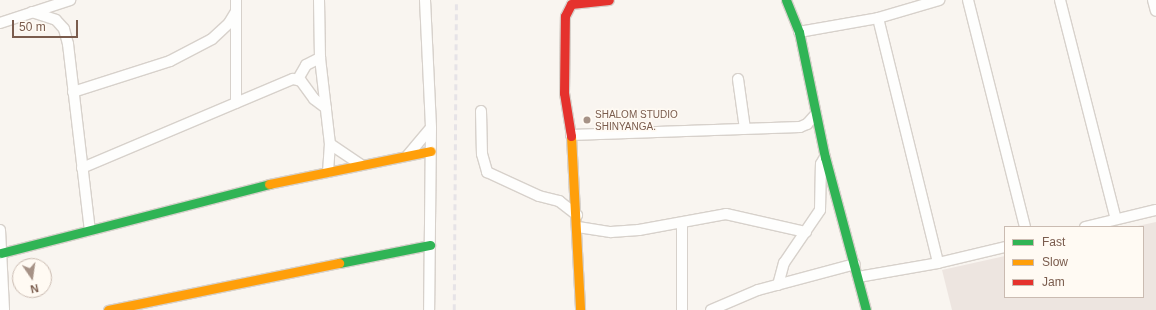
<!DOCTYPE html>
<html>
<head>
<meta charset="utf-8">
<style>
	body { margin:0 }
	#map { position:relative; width:1156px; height:310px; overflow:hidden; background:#f9f5f0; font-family:Arial,sans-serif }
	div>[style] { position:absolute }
	.industrial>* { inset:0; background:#ede5e0 }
	.roads { filter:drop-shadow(1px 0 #d7d1cb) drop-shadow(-1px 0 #d7d1cb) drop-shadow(0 1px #d7d1cb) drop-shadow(0 -1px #d7d1cb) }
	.street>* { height:10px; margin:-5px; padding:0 5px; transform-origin:5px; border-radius:5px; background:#fefefd }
	.fast>* { height:9px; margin:-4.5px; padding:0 4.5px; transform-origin:4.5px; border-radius:4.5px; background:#30b455 }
	.slow>* { height:9px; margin:-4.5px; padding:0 4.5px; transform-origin:4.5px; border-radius:4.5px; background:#ff9f0a }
	.jam>* { height:9px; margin:-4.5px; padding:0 4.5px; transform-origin:4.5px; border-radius:4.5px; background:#e5322d }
	.rail>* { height:2.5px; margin-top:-1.25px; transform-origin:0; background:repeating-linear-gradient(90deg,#e6e3e7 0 6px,transparent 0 10px) }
	.dots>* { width:11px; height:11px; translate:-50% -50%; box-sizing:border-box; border:2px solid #fffaf3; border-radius:50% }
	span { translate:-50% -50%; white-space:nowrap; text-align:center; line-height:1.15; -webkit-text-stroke:3px #fffaf3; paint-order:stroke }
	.poi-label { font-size:10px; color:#7a5c4d }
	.left { translate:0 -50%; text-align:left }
	.legend { position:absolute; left:1004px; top:226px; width:140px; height:72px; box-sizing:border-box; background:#fffaf3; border:1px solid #cabbb1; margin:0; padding:5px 7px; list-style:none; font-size:12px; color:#7a5c4d }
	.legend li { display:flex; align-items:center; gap:8px; height:20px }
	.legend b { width:20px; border:1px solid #cabbb1 }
	.north { position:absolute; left:12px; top:258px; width:40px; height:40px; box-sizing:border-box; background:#fffaf3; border:1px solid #cabbb1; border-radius:50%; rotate:167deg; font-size:11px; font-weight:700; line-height:16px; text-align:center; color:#7a5c4d }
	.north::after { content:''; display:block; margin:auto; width:14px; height:18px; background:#a69286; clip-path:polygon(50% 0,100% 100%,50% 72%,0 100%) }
	.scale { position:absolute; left:12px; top:20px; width:66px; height:18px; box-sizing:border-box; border:2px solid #7a5c4d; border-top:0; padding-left:5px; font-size:12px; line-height:14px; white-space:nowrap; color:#7a5c4d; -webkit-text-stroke:3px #fffaf3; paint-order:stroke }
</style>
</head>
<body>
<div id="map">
	<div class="industrial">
		<i style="clip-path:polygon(1156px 222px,1156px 310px,952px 310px,942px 270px,1005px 256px,1005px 297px,1143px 297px,1143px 227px,1133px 227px)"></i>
	</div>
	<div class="roads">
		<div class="street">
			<i style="left:236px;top:0;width:103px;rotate:90deg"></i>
			<i style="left:319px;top:0;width:58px;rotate:89deg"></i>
			<i style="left:320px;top:58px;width:87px;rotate:83.4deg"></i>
			<i style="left:330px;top:144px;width:37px;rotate:34deg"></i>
			<i style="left:425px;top:0;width:128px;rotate:87.3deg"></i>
			<i style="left:431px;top:128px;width:182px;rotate:90.6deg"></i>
			<i style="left:968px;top:0;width:234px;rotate:75.9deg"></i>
			<i style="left:1060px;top:0;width:226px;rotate:75.7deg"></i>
			<i style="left:1153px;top:0;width:11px;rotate:75deg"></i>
			<i style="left:32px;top:12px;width:25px;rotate:18deg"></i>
			<i style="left:56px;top:20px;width:12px;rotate:48deg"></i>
			<i style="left:64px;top:29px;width:16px;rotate:75deg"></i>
			<i style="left:68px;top:44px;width:187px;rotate:83.3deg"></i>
			<i style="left:878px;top:18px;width:252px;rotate:76.2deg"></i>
			<i style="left:0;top:23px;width:74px;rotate:-18.2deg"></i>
			<i style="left:799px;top:32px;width:80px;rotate:-10deg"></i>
			<i style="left:878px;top:18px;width:64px;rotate:-16.4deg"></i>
			<i style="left:298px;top:79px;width:16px;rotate:-60deg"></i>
			<i style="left:306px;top:65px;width:16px;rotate:-27deg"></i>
			<i style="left:738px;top:79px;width:50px;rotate:82deg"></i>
			<i style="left:73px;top:92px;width:102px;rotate:-17.7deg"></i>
			<i style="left:170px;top:61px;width:47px;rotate:-27.6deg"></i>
			<i style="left:212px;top:39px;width:23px;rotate:-43deg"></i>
			<i style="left:229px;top:23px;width:12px;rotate:-59deg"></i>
			<i style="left:481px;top:111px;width:43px;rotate:88.7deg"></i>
			<i style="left:482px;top:154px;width:19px;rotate:74deg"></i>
			<i style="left:487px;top:172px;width:57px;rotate:24.8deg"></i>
			<i style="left:539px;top:196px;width:21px;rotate:14deg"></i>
			<i style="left:559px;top:201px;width:23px;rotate:38deg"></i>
			<i style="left:571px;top:135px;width:229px;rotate:-2deg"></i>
			<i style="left:800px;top:127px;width:8px;rotate:-23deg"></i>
			<i style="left:807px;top:124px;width:12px;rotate:-48deg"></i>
			<i style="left:408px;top:155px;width:35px;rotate:-50deg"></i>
			<i style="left:82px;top:168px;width:229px;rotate:-22.9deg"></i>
			<i style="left:293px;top:79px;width:8px;rotate:14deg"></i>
			<i style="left:301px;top:81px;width:22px;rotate:54deg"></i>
			<i style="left:314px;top:99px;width:15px;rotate:37deg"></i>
			<i style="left:328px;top:172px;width:28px;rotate:-86deg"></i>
			<i style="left:682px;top:223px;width:87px;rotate:90deg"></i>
			<i style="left:578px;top:227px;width:33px;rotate:9deg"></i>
			<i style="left:611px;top:232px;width:28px;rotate:-4deg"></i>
			<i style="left:639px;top:230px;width:88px;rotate:-10.4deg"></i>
			<i style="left:726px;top:214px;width:82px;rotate:12.7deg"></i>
			<i style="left:1085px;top:227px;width:73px;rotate:-13.5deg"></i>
			<i style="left:0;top:230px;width:80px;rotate:87.1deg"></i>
			<i style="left:858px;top:277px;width:81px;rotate:-9.9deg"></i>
			<i style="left:938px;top:263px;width:69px;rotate:-13.4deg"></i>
			<i style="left:778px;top:285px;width:23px;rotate:-75deg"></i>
			<i style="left:784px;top:263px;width:64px;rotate:-55.8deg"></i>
			<i style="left:820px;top:210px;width:46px;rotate:-88.8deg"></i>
			<i style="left:821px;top:164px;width:8px;rotate:-60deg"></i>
			<i style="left:711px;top:310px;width:51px;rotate:-23.1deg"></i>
			<i style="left:758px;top:290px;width:100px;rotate:-15deg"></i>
		</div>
		<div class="fast">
			<i style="left:786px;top:0;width:35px;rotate:68deg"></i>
			<i style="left:799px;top:32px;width:128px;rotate:78.3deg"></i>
			<i style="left:825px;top:157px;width:158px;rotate:75deg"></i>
			<i style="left:1px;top:253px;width:277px;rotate:-14.4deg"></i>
			<i style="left:339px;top:263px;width:93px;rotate:-11.2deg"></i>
		</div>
		<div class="slow">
			<i style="left:571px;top:136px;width:174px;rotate:87deg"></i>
			<i style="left:269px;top:184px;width:165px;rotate:-11.5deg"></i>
			<i style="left:108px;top:310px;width:236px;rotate:-11.5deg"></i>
		</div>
		<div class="jam">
			<i style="left:571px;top:136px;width:44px;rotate:-99.2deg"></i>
			<i style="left:564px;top:93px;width:77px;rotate:-89.3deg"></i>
			<i style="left:565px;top:16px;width:13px;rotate:-63deg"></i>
			<i style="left:571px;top:4px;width:38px;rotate:-6deg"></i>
		</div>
	</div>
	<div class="rail">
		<i style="left:454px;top:310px;width:310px;rotate:-89.6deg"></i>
	</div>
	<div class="dots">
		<i style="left:587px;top:120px;background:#a69286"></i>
	</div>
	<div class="poi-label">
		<span class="left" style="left:595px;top:120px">SHALOM STUDIO<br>SHINYANGA.</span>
	</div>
	<ul class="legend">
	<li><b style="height:5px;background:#30b455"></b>Fast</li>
	<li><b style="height:5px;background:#ff9f0a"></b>Slow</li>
	<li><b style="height:5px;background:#e5322d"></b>Jam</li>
	</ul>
	<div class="north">N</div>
	<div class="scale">50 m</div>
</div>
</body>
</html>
